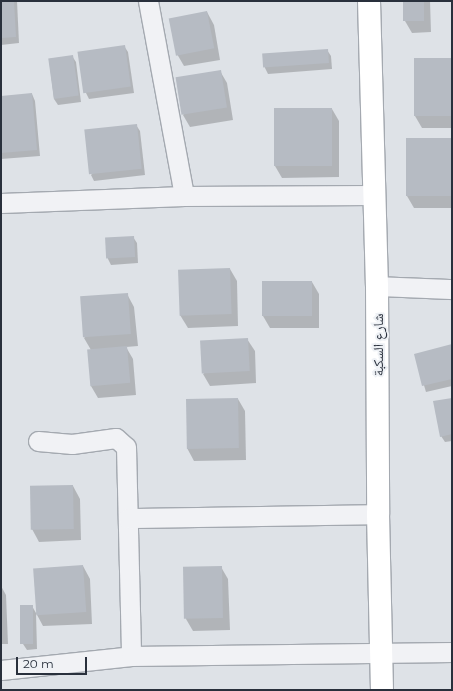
<!DOCTYPE html>
<html>
<head>
<meta charset="utf-8">
<style>
	body { margin:0 }
	#map { position:relative; width:453px; height:691px; overflow:hidden; background:#dee2e7; font-family:Montserrat,"Noto Naskh Arabic",sans-serif }
	div>[style] { position:absolute }
	.shadow>* { inset:0; background:#0003 }
	.building>* { inset:0; background:#b6bbc3; transform-origin:0 0 }
	.roads { filter:drop-shadow(1px 0 #a4a9b0) drop-shadow(-1px 0 #a4a9b0) drop-shadow(0 1px #a4a9b0) drop-shadow(0 -1px #a4a9b0) }
	.street>* { height:19px; margin:-9.5px; padding:0 9.5px; transform-origin:9.5px; border-radius:9.5px; background:#f1f2f5 }
	.secondary>* { height:22px; margin:-11px; padding:0 11px; transform-origin:11px; border-radius:11px; background:#fff }
	span { translate:-50% -50%; white-space:nowrap; text-align:center; line-height:1.15; -webkit-text-stroke:4px #eef1f5; paint-order:stroke }
	.street-label { font-size:14px; color:#29303c }
	.frame { position:absolute; inset:0; border:2px solid #29303c; pointer-events:none }
	.scale { position:absolute; left:16px; top:657px; width:71px; height:18px; box-sizing:border-box; border:2px solid #29303c; border-top:0; padding-left:5px; font-size:12px; line-height:14px; white-space:nowrap; color:#29303c; -webkit-text-stroke:3px #eef1f5; paint-order:stroke }
</style>
</head>
<body>
<div id="map">
	<div class="shadow">
		<i style="clip-path:polygon(1px 1px,17px 1px,19px 43px,1px 45px)"></i>
		<i style="clip-path:polygon(404px 1px,430px 1px,431px 32px,412px 33px,405px 21px)"></i>
		<i style="clip-path:polygon(207px 12px,214px 25px,220px 60px,184px 66px,177px 54px,171px 19px)"></i>
		<i style="clip-path:polygon(124px 46px,128px 52px,134px 93px,89px 99px,86px 93px,79px 53px)"></i>
		<i style="clip-path:polygon(327px 50px,331px 56px,332px 69px,268px 74px,265px 68px,264px 55px)"></i>
		<i style="clip-path:polygon(72px 56px,76px 62px,81px 102px,58px 105px,54px 99px,49px 59px)"></i>
		<i style="clip-path:polygon(452px 59px,452px 128px,422px 128px,415px 116px)"></i>
		<i style="clip-path:polygon(220px 71px,227px 83px,233px 120px,190px 127px,183px 115px)"></i>
		<i style="clip-path:polygon(32px 94px,35px 101px,40px 156px,1px 159px,1px 97px)"></i>
		<i style="clip-path:polygon(332px 109px,339px 121px,339px 177px,282px 178px,275px 166px)"></i>
		<i style="clip-path:polygon(136px 125px,140px 131px,145px 175px,94px 181px,91px 175px)"></i>
		<i style="clip-path:polygon(407px 139px,452px 139px,452px 208px,414px 208px,407px 196px)"></i>
		<i style="clip-path:polygon(133px 237px,137px 243px,138px 263px,111px 265px,108px 259px,106px 239px)"></i>
		<i style="clip-path:polygon(230px 269px,237px 281px,238px 326px,188px 328px,180px 315px)"></i>
		<i style="clip-path:polygon(312px 282px,319px 294px,319px 328px,270px 328px,263px 316px)"></i>
		<i style="clip-path:polygon(127px 294px,134px 307px,138px 346px,126px 347px,133px 359px,136px 395px,98px 398px,91px 386px,91px 350px,84px 338px)"></i>
		<i style="clip-path:polygon(247px 339px,255px 351px,256px 383px,210px 386px,203px 374px)"></i>
		<i style="clip-path:polygon(452px 345px,452px 386px,426px 392px,415px 355px)"></i>
		<i style="clip-path:polygon(238px 399px,245px 411px,246px 460px,194px 461px,187px 448px)"></i>
		<i style="clip-path:polygon(452px 399px,452px 441px,445px 442px,441px 436px)"></i>
		<i style="clip-path:polygon(73px 486px,80px 499px,81px 540px,39px 542px,32px 529px)"></i>
		<i style="clip-path:polygon(83px 566px,90px 579px,92px 624px,43px 626px,36px 613px,37px 649px,27px 650px,23px 644px,32px 606px,36px 613px)"></i>
		<i style="clip-path:polygon(221px 567px,228px 579px,230px 630px,193px 631px,186px 619px,184px 568px)"></i>
		<i style="clip-path:polygon(1px 586px,6px 595px,8px 644px,1px 644px)"></i>
	</div>
	<div class="building">
		<i style="clip-path:polygon(1px 1px,14px 1px,16px 37px,1px 38px)"></i>
		<i style="left:403px;top:1px;width:21px;height:20px"></i>
		<i style="left:207px;top:11px;width:38px;height:39px;rotate:79deg"></i>
		<i style="left:125px;top:45px;width:42px;height:48px;rotate:82deg"></i>
		<i style="left:328px;top:49px;width:14px;height:66px;rotate:86deg"></i>
		<i style="left:73px;top:55px;width:41px;height:25px;rotate:82deg"></i>
		<i style="left:414px;top:58px;width:38px;height:58px"></i>
		<i style="left:221px;top:70px;width:38px;height:46px;rotate:81deg"></i>
		<i style="clip-path:polygon(32px 93px,37px 150px,1px 153px,1px 96px)"></i>
		<i style="left:274px;top:108px;width:58px;height:58px"></i>
		<i style="left:137px;top:124px;width:45px;height:53px;rotate:84deg"></i>
		<i style="left:406px;top:138px;width:46px;height:58px"></i>
		<i style="left:134px;top:236px;width:21px;height:29px;rotate:87deg"></i>
		<i style="left:230px;top:268px;width:46px;height:52px;rotate:88deg"></i>
		<i style="left:262px;top:281px;width:50px;height:35px"></i>
		<i style="left:128px;top:293px;width:41px;height:48px;rotate:86deg"></i>
		<i style="left:248px;top:338px;width:33px;height:48px;rotate:87deg"></i>
		<i style="clip-path:polygon(452px 344px,452px 379px,422px 386px,414px 354px)"></i>
		<i style="left:127px;top:346px;width:37px;height:40px;rotate:85deg"></i>
		<i style="left:238px;top:398px;width:50px;height:52px;rotate:89deg"></i>
		<i style="clip-path:polygon(452px 398px,452px 434px,440px 437px,433px 401px)"></i>
		<i style="left:73px;top:485px;width:44px;height:43px;rotate:89deg"></i>
		<i style="left:83px;top:565px;width:47px;height:50px;rotate:86deg"></i>
		<i style="left:222px;top:566px;width:52px;height:39px;rotate:89deg"></i>
		<i style="left:20px;top:605px;width:13px;height:39px"></i>
	</div>
	<div class="roads">
		<div class="street">
			<i style="left:148px;top:1px;width:198px;rotate:79.5deg"></i>
			<i style="left:1px;top:203px;width:183px;rotate:-2.2deg"></i>
			<i style="left:184px;top:196px;width:189px;rotate:-0.3deg"></i>
			<i style="left:377px;top:286px;width:75px;rotate:2.3deg"></i>
			<i style="left:38px;top:441px;width:34px;rotate:5deg"></i>
			<i style="left:72px;top:444px;width:44px;rotate:-7.8deg"></i>
			<i style="left:116px;top:438px;width:13px;rotate:42deg"></i>
			<i style="left:126px;top:447px;width:209px;rotate:88.6deg"></i>
			<i style="left:128px;top:518px;width:250px;rotate:-0.9deg"></i>
			<i style="left:1px;top:670px;width:131px;rotate:-6.1deg"></i>
			<i style="left:131px;top:656px;width:321px;rotate:-0.7deg"></i>
		</div>
		<div class="secondary">
			<i style="left:369px;top:1px;width:285px;rotate:88.4deg"></i>
			<i style="left:377px;top:286px;width:228px;rotate:89.7deg"></i>
			<i style="left:378px;top:514px;width:176px;rotate:88.7deg"></i>
		</div>
	</div>
	<div class="street-label">
		<span style="left:378px;top:345px;rotate:-90deg">شارع السكبة</span>
	</div>
	<div class="frame"></div>
	<div class="scale">20 m</div>
</div>
</body>
</html>
